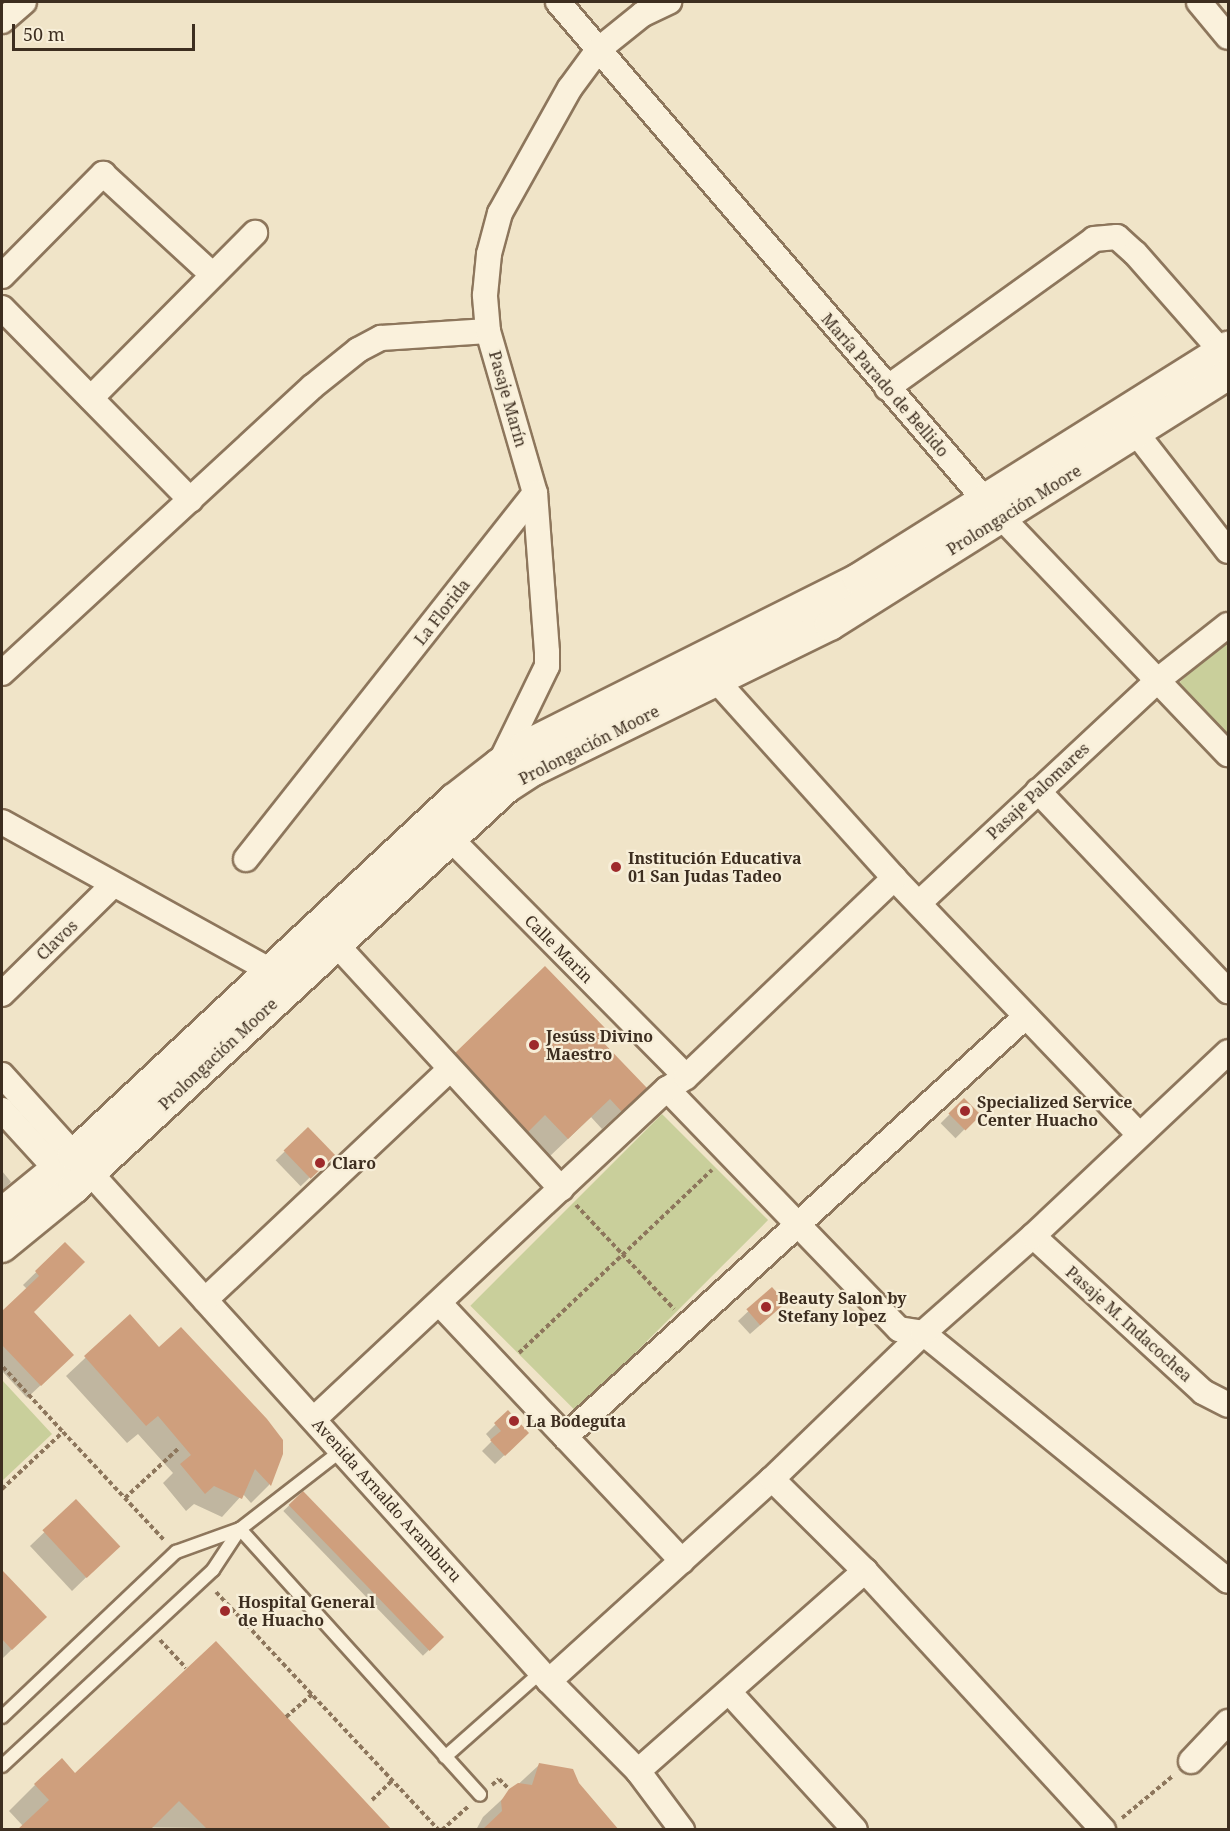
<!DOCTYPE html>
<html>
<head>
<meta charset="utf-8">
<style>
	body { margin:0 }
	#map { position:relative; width:1230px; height:1831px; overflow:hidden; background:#f0e4c8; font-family:"Noto Serif",serif }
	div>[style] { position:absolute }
	.green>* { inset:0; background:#c9cf9b; transform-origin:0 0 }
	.shadow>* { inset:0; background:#0003; transform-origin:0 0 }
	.building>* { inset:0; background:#cf9f7d; transform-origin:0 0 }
	.path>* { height:4px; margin-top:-2px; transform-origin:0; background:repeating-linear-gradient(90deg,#8d765c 0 4.5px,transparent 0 7.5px) }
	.roads { filter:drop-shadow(2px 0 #8d765c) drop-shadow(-2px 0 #8d765c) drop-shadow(0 2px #8d765c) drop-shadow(0 -2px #8d765c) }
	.service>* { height:12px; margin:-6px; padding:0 6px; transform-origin:6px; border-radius:6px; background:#faf1dc }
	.minor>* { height:24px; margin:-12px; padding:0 12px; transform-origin:12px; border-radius:12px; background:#faf1dc }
	.tertiary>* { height:30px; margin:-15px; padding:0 15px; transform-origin:15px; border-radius:15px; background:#faf1dc }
	.dots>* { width:16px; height:16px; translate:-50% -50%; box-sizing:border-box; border:3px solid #f7eed8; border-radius:50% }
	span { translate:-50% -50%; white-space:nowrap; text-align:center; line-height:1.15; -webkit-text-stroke:4.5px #f7eed8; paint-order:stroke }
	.street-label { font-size:16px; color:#3d2e20 }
	.poi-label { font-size:16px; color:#3d2e20; font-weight:700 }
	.left { translate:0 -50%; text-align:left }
	.frame { position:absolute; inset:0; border:3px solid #3d2e20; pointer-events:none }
	.scale { position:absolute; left:12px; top:24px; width:183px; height:27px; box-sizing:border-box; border:3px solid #3d2e20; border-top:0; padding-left:8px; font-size:18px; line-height:21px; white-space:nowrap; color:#3d2e20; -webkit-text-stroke:4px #f7eed8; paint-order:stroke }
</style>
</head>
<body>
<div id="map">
	<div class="green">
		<i style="clip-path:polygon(1228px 637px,1228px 737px,1179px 683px)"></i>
		<i style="left:662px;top:1114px;width:150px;height:271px;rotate:45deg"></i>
		<i style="clip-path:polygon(2px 1380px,52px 1434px,2px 1481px)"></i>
	</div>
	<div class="shadow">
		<i style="clip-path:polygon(596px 1037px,626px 1107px,602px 1129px,591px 1117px,549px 1157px,526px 1133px,508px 1149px,438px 1072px,456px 1054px)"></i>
		<i style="left:964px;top:1100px;width:21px;height:33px;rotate:45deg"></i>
		<i style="left:308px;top:1129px;width:36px;height:45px;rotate:46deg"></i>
		<i style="clip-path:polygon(2px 1171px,11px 1182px,2px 1191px)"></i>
		<i style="clip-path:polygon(65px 1244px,32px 1312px,59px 1368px,27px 1398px,2px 1371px,2px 1313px,27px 1289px,23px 1285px)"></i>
		<i style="clip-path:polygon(772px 1289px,775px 1312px,750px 1334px,738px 1321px)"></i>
		<i style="clip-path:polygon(130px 1316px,159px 1349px,281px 1454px,269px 1485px,251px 1503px,243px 1494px,222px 1517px,194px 1504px,186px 1511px,163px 1483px,173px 1473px,138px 1434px,127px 1443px,66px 1376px)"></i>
		<i style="clip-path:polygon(508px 1412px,518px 1442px,495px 1464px,482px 1451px,492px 1441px,486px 1434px)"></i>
		<i style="left:302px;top:1493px;width:201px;height:26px;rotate:46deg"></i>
		<i style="clip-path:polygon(76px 1502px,104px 1560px,72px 1591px,30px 1546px)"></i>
		<i style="clip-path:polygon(3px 1573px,45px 1617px,2px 1659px,2px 1575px)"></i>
		<i style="clip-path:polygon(539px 1765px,577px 1784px,617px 1830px,476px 1830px,483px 1817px)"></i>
		<i style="clip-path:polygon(75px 1775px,390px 1830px,23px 1826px,9px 1811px,35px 1785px)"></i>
	</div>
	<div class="building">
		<i style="clip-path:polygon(545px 966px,606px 1029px,598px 1037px,647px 1088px,622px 1112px,610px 1099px,568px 1139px,545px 1115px,528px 1132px,455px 1053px)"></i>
		<i style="left:964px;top:1098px;width:24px;height:22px;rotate:45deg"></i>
		<i style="left:308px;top:1127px;width:39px;height:34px;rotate:46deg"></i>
		<i style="clip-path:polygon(65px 1242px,85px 1262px,34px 1312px,74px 1355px,41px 1386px,2px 1345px,2px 1311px,39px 1276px,35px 1271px)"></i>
		<i style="left:772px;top:1287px;width:21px;height:34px;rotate:49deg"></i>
		<i style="clip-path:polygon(130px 1314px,159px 1347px,181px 1327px,267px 1419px,283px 1440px,283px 1454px,271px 1486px,255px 1469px,242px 1499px,214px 1486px,205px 1494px,180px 1464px,191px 1455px,158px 1416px,146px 1426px,84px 1356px)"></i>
		<i style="clip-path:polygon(508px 1410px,529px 1433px,505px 1456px,490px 1440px,501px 1431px,494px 1423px)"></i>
		<i style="left:303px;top:1491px;width:203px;height:20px;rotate:46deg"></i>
		<i style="left:76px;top:1499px;width:65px;height:46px;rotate:47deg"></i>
		<i style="clip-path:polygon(2px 1570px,47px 1617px,12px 1650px,2px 1639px)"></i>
		<i style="clip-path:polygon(216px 1641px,392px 1830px,208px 1830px,179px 1801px,150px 1830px,17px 1830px,49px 1800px,34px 1784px,62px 1758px,75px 1773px)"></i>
		<i style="clip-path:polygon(539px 1763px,573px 1769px,579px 1783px,619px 1830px,482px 1830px,502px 1811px,501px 1801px,509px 1789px,518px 1783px,532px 1785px)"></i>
	</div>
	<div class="path">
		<i style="left:576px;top:1205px;width:143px;rotate:46.7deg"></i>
		<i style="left:519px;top:1353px;width:266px;rotate:-43.5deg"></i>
		<i style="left:3px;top:1367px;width:88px;rotate:47.3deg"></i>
		<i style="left:2px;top:1489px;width:83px;rotate:-43.1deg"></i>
		<i style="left:63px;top:1432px;width:148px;rotate:46.9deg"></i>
		<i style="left:125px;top:1498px;width:72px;rotate:-42.8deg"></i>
		<i style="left:216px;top:1592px;width:326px;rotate:46.9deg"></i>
		<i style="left:160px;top:1640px;width:38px;rotate:47deg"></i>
		<i style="left:286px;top:1717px;width:35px;rotate:-41deg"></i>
		<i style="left:492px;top:1785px;width:9px;rotate:-41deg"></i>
		<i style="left:499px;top:1779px;width:14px;rotate:45deg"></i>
		<i style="left:372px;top:1800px;width:29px;rotate:-44deg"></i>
		<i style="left:1122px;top:1818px;width:67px;rotate:-39.6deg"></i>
		<i style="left:442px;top:1830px;width:36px;rotate:-42deg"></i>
	</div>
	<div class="roads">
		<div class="service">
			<i style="left:342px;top:1450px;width:129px;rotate:142.2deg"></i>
			<i style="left:240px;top:1529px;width:358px;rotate:47.9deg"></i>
			<i style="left:2px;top:1717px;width:240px;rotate:-43.5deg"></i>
			<i style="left:176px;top:1552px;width:68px;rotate:-19.8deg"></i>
			<i style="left:240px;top:1529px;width:49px;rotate:123.4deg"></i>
			<i style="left:213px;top:1570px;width:288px;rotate:137.1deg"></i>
			<i style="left:445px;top:1757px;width:128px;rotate:-41.5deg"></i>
		</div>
		<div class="minor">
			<i style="left:558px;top:2px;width:655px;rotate:49.4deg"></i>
			<i style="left:984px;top:499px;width:353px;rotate:46.3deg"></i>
			<i style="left:1199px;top:2px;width:45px;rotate:50.4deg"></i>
			<i style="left:2px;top:21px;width:29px;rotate:-41deg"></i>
			<i style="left:2px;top:276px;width:144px;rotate:-45.3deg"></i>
			<i style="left:103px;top:174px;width:149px;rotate:42.6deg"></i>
			<i style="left:2px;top:308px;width:269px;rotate:45.5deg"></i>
			<i style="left:887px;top:388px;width:255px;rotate:-35.7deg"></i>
			<i style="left:1094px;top:239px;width:23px;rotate:-5deg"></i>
			<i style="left:1117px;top:237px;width:24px;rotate:42deg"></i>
			<i style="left:1135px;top:253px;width:132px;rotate:48.7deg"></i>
			<i style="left:91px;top:398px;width:233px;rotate:-45.2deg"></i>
			<i style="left:1137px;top:434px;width:148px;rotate:52.1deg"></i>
			<i style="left:706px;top:669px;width:281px;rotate:48deg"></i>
			<i style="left:894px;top:878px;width:354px;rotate:46.3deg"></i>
			<i style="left:2px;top:673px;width:422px;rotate:-42.7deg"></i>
			<i style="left:312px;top:387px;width:59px;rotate:-38.8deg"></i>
			<i style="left:358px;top:350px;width:26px;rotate:-28deg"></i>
			<i style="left:381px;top:338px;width:107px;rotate:-3.7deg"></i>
			<i style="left:499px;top:765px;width:110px;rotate:-64.1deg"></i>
			<i style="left:547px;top:666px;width:14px;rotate:-90deg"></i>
			<i style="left:547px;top:652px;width:159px;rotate:-94.3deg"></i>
			<i style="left:535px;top:493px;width:169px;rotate:-106.2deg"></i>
			<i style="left:488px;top:331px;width:36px;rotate:-95deg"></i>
			<i style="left:485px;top:295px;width:41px;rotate:-84.4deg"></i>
			<i style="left:489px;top:254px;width:42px;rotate:-75deg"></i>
			<i style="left:500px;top:213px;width:143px;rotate:-60.8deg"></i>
			<i style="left:570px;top:88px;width:47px;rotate:-53.6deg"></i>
			<i style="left:598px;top:50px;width:58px;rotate:-38.7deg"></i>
			<i style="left:643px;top:14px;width:29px;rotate:-25deg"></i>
			<i style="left:1038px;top:791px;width:276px;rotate:46.5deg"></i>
			<i style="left:2px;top:822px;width:305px;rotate:29deg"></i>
			<i style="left:439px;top:827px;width:351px;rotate:45.3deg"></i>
			<i style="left:246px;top:859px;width:466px;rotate:-51.7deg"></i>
			<i style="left:919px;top:903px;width:327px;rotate:-43deg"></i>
			<i style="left:1158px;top:680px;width:89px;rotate:-38.2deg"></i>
			<i style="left:325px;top:932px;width:349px;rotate:47.4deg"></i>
			<i style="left:2px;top:994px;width:156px;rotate:-44.5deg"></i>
			<i style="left:2px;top:1075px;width:816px;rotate:47.93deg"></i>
			<i style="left:549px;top:1681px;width:127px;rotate:45.3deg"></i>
			<i style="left:638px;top:1771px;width:74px;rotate:53.3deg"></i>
			<i style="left:667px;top:1089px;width:334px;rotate:46deg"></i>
			<i style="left:899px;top:1329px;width:24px;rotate:9deg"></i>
			<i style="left:923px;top:1333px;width:393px;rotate:39.1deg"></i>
			<i style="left:2px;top:1110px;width:96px;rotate:47.5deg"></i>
			<i style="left:1033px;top:1236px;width:231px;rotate:42.5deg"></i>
			<i style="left:1203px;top:1392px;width:28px;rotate:27deg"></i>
			<i style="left:205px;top:1300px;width:335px;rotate:-43.3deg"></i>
			<i style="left:440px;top:1304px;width:353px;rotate:46.7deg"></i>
			<i style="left:314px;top:1419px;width:483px;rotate:-43.1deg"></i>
			<i style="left:667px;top:1089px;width:22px;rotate:-32deg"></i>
			<i style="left:686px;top:1077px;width:288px;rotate:-43.7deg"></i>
			<i style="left:565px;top:1437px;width:624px;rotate:-42.4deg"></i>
			<i style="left:772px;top:1479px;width:131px;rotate:44.7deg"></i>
			<i style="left:865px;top:1571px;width:352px;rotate:47.4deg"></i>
			<i style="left:549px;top:1681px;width:301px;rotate:-42.2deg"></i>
			<i style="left:772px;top:1479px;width:210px;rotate:-44deg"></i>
			<i style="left:923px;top:1333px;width:147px;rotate:-41.4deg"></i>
			<i style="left:1033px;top:1236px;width:268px;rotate:-43.3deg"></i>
			<i style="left:730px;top:1693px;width:185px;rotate:47.6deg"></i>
			<i style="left:1191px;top:1761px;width:54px;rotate:-46.5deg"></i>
			<i style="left:638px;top:1771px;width:303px;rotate:-41.4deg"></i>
		</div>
		<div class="tertiary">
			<i style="left:2px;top:1213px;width:92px;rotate:-39.2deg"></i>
			<i style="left:73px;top:1155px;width:521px;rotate:-43.06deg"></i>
			<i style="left:454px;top:799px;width:57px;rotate:-37.9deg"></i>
			<i style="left:499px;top:764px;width:32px;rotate:-35deg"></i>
			<i style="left:525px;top:746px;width:373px;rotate:-26.6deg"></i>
			<i style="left:858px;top:579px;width:437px;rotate:-32.1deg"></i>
			<i style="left:2px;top:1247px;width:93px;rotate:-39.3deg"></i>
			<i style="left:74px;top:1188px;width:589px;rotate:-42.8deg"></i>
			<i style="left:506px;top:788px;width:33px;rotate:-33deg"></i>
			<i style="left:534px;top:770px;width:330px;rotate:-26.1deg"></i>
			<i style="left:830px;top:625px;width:471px;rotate:-32.2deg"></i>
		</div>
	</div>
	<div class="dots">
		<i style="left:616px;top:867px;background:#9e2a2b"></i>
		<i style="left:534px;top:1045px;background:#9e2a2b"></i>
		<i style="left:965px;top:1111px;background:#9e2a2b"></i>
		<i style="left:320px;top:1163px;background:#9e2a2b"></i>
		<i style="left:766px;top:1307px;background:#9e2a2b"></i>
		<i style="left:514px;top:1421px;background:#9e2a2b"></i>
		<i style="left:225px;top:1611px;background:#9e2a2b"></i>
	</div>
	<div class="street-label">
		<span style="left:885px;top:385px;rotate:49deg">María Parado de Bellido</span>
		<span style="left:508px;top:399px;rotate:74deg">Pasaje Marín</span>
		<span style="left:1014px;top:510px;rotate:-32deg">Prolongación Moore</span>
		<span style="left:442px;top:612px;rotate:-52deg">La Florida</span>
		<span style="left:589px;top:745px;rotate:-27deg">Prolongación Moore</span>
		<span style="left:1038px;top:791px;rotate:-43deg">Pasaje Palomares</span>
		<span style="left:57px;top:940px;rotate:-44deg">Clavos</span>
		<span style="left:559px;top:949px;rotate:45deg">Calle Marin</span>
		<span style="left:218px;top:1054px;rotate:-43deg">Prolongación Moore</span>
		<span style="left:1129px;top:1324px;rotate:42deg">Pasaje M. Indacochea</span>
		<span style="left:387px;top:1500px;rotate:48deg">Avenida Arnaldo Aramburu</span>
	</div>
	<div class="poi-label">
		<span class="left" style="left:628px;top:867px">Institución Educativa<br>01 San Judas Tadeo</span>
		<span class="left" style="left:546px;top:1045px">Jesúss Divino<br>Maestro</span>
		<span class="left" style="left:977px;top:1111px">Specialized Service<br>Center Huacho</span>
		<span class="left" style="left:332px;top:1163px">Claro</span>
		<span class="left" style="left:778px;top:1307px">Beauty Salon by<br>Stefany lopez</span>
		<span class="left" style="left:526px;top:1421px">La Bodeguta</span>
		<span class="left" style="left:238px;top:1611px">Hospital General<br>de Huacho</span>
	</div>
	<div class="frame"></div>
	<div class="scale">50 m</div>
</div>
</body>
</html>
